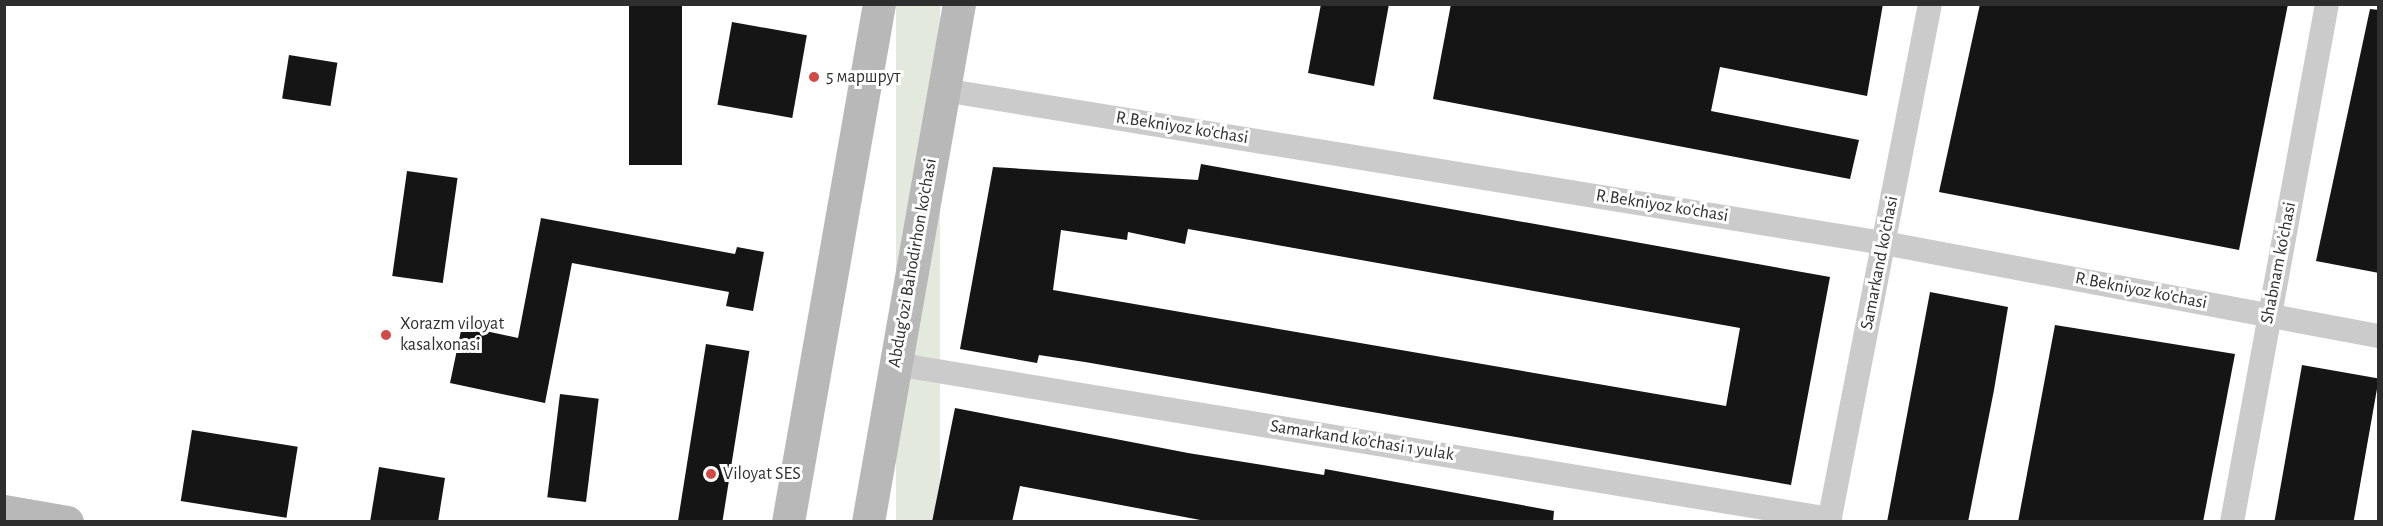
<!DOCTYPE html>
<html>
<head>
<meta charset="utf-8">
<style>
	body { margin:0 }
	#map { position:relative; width:2383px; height:526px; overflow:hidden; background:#fff; font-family:"Alegreya Sans",sans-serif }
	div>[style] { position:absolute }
	.green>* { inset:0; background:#e3eadd; transform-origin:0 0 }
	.building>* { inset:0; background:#151515; transform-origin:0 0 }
	.street>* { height:24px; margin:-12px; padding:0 12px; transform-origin:12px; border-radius:12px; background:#cbcbcb }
	.secondary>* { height:33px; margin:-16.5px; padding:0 16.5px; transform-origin:16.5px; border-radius:16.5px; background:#b8b8b8 }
	.dots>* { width:16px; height:16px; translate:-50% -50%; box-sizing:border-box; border:3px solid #fff; border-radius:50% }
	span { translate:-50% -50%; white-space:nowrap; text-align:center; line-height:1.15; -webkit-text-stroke:6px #fff; paint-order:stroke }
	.poi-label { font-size:18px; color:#2e2e2e }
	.left { translate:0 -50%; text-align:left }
	.street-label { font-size:18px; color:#2e2e2e }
	.frame { position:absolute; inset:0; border:6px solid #2e2e2e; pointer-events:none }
</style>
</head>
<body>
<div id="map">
	<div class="green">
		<i style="left:896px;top:5px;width:44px;height:525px"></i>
	</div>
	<div class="building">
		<i style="left:629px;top:4px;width:53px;height:161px"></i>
		<i style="clip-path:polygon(1321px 4px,1389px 4px,1374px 86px,1308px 73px)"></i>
		<i style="clip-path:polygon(1451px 4px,1883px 4px,1867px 96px,1720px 67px,1711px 111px,1859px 140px,1850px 179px,1433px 99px)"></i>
		<i style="clip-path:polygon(1980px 4px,2288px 4px,2239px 250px,1939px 192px)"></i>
		<i style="clip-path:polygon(2370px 9px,2379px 10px,2379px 273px,2316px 261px)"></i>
		<i style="left:732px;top:22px;width:76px;height:84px;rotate:10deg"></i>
		<i style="left:289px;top:55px;width:49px;height:44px;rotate:9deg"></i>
		<i style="clip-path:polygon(evenodd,1201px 164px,1830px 277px,1791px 485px,1085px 362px,1039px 355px,1037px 363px,960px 349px,993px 167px,1198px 180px,1201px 164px,1188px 229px,1740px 328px,1726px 406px,1053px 290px,1061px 230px,1127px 240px,1128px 232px,1185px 244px,1188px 229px)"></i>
		<i style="left:407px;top:171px;width:51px;height:106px;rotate:8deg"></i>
		<i style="clip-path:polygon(541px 218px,735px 254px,737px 247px,764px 252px,753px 311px,726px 306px,729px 292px,572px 263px,545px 403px,450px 383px,462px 326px,518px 338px)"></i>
		<i style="clip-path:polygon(1930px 292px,2008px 307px,1994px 390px,1968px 522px,1887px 522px)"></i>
		<i style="clip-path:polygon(2055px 325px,2235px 354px,2203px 522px,2018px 522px)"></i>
		<i style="left:706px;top:344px;width:44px;height:181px;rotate:9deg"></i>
		<i style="left:2302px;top:365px;width:78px;height:160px;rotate:10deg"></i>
		<i style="left:560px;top:394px;width:39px;height:104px;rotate:7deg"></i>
		<i style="clip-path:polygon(955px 408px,1188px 453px,1324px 475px,1325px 469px,1554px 511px,1553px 522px,1211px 522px,1020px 486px,1012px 522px,932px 522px)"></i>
		<i style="left:192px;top:430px;width:107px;height:72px;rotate:9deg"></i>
		<i style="clip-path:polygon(379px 467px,445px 478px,438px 522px,370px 522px)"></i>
	</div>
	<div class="street">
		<i style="left:943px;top:90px;width:953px;rotate:9.24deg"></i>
		<i style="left:1884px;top:243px;width:503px;rotate:10.66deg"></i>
		<i style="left:895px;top:364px;width:948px;rotate:9.41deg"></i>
		<i style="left:1829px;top:522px;width:528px;rotate:-78.97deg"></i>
		<i style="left:2232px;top:522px;width:527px;rotate:-79.61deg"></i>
	</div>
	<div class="secondary">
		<i style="left:4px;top:511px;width:64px;rotate:9.9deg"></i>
		<i style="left:788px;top:522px;width:526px;rotate:-80.04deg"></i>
		<i style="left:868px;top:522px;width:526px;rotate:-80.04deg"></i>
	</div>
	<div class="dots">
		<i style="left:814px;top:77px;background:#d04b45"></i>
		<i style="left:386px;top:335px;background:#d04b45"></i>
		<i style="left:711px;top:474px;background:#d04b45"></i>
	</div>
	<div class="poi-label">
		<span class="left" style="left:826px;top:77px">5 маршрут</span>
		<span class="left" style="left:400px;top:335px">Xorazm viloyat<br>kasalxonasi</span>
		<span class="left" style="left:723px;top:474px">Viloyat SES</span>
	</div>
	<div class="street-label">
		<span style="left:1182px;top:128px;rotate:9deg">R.Bekniyoz ko'chasi</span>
		<span style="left:1662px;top:206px;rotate:9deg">R.Bekniyoz ko'chasi</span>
		<span style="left:913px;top:263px;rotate:-80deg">Abdug’ozi Bahodirhon ko’chasi</span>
		<span style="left:1880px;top:263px;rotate:-79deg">Samarkand ko’chasi</span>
		<span style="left:2279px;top:263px;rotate:-79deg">Shabnam ko’chasi</span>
		<span style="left:2141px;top:291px;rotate:11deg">R.Bekniyoz ko'chasi</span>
		<span style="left:1362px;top:441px;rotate:9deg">Samarkand ko’chasi 1 yulak</span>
	</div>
	<div class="frame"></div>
</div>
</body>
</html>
